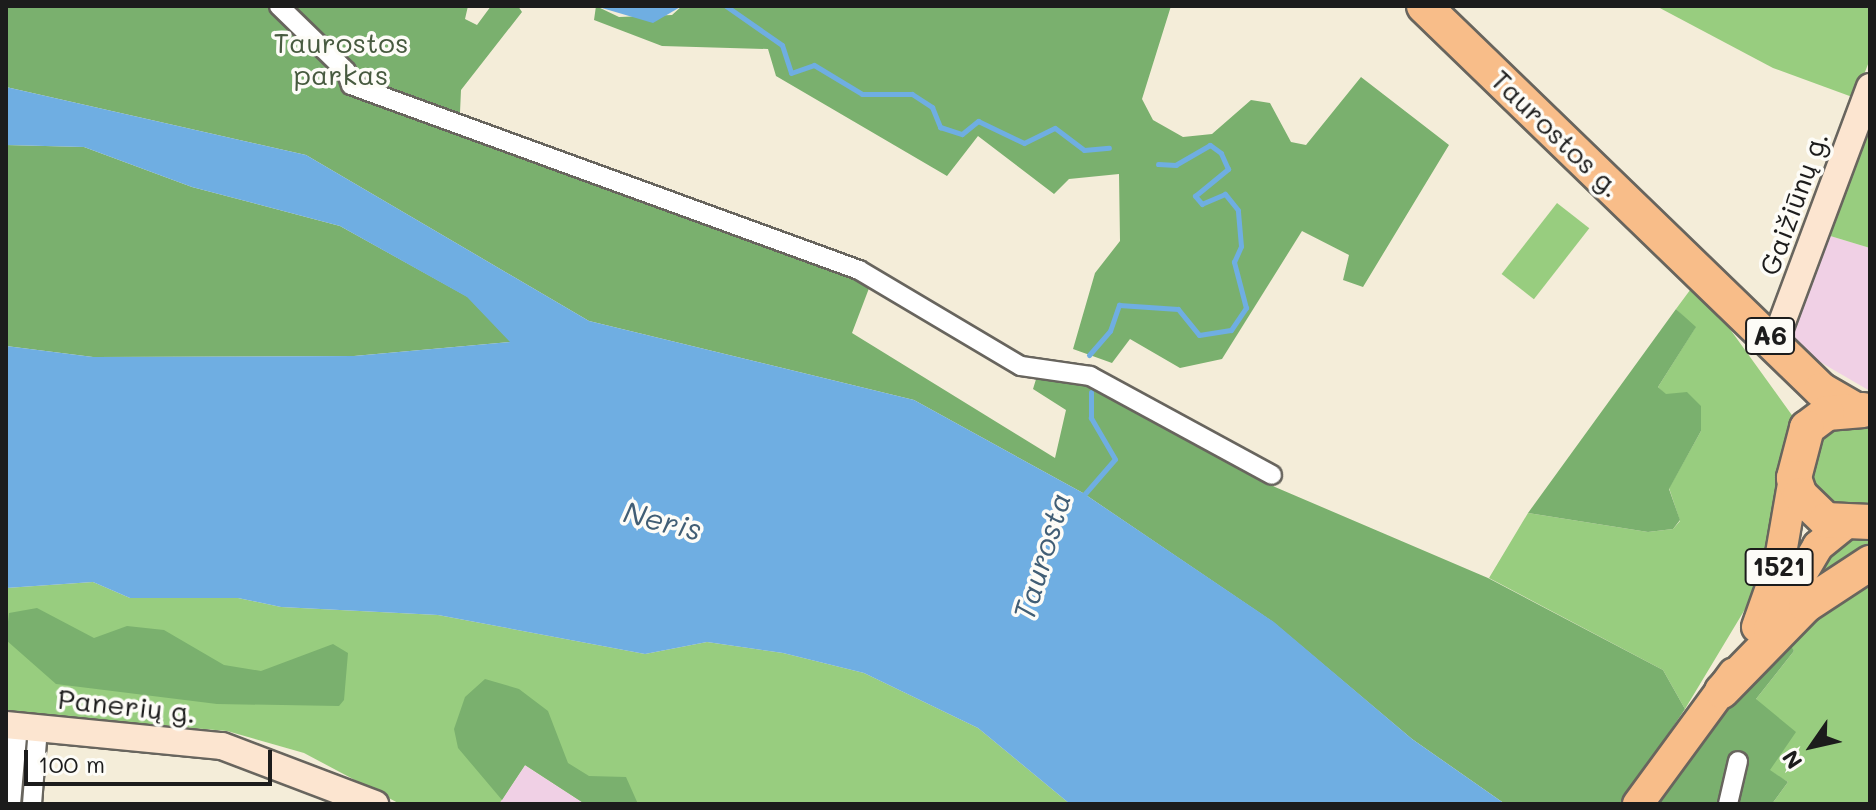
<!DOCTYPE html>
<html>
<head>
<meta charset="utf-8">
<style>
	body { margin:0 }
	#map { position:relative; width:1876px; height:810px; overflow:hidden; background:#f4edd9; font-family:Mali,sans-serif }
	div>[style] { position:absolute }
	.built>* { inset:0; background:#f0d0e5 }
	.green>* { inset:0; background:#98cd7f; transform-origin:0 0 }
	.forest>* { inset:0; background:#7ab06e }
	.water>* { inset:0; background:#6faee2 }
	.stream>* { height:5px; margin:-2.5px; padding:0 2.5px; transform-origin:2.5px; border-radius:2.5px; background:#6faee2 }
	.roads { filter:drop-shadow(2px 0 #68655e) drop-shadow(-2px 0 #68655e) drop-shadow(0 2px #68655e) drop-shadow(0 -2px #68655e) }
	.street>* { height:18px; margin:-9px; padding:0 9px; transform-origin:9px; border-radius:9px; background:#fff }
	.secondary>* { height:26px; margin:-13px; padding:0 13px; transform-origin:13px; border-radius:13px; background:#fce5d0 }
	.primary>* { height:30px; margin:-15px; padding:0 15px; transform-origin:15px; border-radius:15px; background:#f8bd89 }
	.highway>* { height:34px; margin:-17px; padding:0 17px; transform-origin:17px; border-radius:17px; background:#f8bd89 }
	span { translate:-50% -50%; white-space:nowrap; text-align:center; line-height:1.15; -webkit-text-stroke:7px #fdfcf7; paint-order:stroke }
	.shield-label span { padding:2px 6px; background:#fdfcf7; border:2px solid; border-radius:6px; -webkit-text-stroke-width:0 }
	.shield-label { font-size:26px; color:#1c1c1c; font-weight:700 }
	.park-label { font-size:28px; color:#475a3f }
	.street-label { font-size:28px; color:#1c1c1c }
	.water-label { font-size:30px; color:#415e75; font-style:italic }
	.frame { position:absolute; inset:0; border:8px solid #1c1c1c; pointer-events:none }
	.north { position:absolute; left:1772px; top:706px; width:80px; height:80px; -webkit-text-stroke:6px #fdfcf7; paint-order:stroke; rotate:236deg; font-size:22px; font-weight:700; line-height:32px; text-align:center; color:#1c1c1c }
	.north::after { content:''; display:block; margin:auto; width:28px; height:36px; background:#1c1c1c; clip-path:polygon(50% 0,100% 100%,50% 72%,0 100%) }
	.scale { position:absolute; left:24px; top:750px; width:248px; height:36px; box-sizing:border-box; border:4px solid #1c1c1c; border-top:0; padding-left:10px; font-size:24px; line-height:28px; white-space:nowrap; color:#1c1c1c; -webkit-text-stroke:6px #fdfcf7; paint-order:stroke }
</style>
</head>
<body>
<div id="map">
	<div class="built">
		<i style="clip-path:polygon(1827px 235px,1870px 248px,1870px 391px,1796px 348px,1795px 331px)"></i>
		<i style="clip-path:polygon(525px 765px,585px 804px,499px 804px)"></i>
	</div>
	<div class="green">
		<i style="clip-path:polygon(1656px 6px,1870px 6px,1870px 59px,1855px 98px,1773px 68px)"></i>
		<i style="clip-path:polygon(1870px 112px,1870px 248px,1827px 235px)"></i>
		<i style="left:1557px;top:203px;width:41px;height:90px;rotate:38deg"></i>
		<i style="clip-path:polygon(1696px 282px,1794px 418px,1759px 586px,1685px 709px,1663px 670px,1489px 578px,1528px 513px,1648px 532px,1673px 529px,1680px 521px,1669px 488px,1701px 431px,1658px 387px,1695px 328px,1676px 309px)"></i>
		<i style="clip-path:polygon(1860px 418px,1870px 421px,1870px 512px,1812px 499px,1810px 437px)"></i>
		<i style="clip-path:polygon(1870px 527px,1870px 553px,1791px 609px,1824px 544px)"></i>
		<i style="clip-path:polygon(1870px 573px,1870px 804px,1772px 804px,1788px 782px,1770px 771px,1756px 699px,1794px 651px,1784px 637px)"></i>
		<i style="clip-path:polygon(93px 582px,130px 598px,238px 598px,281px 607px,438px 615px,645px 654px,707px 642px,783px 653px,864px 673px,978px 728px,1070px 804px,585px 804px,525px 765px,499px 804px,400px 804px,304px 753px,227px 731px,6px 712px,6px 588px)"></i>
	</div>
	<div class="forest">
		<i style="clip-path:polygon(6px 6px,468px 6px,465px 19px,477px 25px,491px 6px,518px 6px,522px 12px,461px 90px,459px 135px,871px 283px,852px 333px,1055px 458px,1066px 410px,1033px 389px,1037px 376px,1096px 385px,1275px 487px,1488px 578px,1663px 670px,1685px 709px,1621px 804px,1505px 804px,1412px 739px,1273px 622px,1083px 493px,914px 400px,589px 321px,306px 155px,6px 87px)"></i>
		<i style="clip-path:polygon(596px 6px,619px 17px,672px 15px,682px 6px,1171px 6px,1142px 99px,1153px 120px,1183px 137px,1212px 134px,1251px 100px,1270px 103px,1291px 142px,1306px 145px,1361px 77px,1449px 145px,1363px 287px,1343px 280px,1349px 255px,1302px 231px,1222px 359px,1180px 368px,1130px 339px,1112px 363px,1073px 349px,1095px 273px,1120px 241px,1119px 174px,1069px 179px,1054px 194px,978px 136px,947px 176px,776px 76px,768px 49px,662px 46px,594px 20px)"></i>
		<i style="clip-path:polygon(6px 145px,84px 147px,192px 187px,340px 226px,468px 297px,511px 342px,354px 356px,93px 357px,6px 346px)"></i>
		<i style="clip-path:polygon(1676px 309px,1696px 327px,1658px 387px,1666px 394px,1687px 392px,1701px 406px,1701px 431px,1669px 489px,1680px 520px,1673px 529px,1648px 532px,1528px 513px)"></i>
		<i style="clip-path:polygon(37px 608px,94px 638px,127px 626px,164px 630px,224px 665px,261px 671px,333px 644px,348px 653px,344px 700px,339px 706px,217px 704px,56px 684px,6px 640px,9px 613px)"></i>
		<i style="clip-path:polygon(1790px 644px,1794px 651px,1756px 699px,1796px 732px,1770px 770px,1788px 782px,1772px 804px,1654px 804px,1736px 697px)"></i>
		<i style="clip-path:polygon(485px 679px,519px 689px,548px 711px,568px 763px,589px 776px,626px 777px,638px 804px,585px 804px,525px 765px,502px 800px,458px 748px,454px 729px,465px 697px)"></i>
	</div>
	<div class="water">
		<i style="clip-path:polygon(595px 6px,682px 6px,653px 23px)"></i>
		<i style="clip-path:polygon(6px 87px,306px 155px,589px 321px,914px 400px,1083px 493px,1274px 622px,1412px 739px,1505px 804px,1070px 804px,978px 728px,864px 673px,783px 653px,707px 642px,645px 654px,438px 615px,281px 607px,238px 598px,130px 598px,93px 582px,6px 588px,6px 346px,93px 357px,354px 356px,510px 342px,467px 297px,340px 226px,192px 187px,84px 147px,6px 145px)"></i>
	</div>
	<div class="stream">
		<i style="left:726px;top:6px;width:68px;rotate:34.9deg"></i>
		<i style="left:782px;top:45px;width:29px;rotate:72deg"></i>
		<i style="left:791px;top:73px;width:24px;rotate:-19deg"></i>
		<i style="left:814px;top:65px;width:56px;rotate:31.1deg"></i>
		<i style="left:862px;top:94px;width:50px"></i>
		<i style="left:912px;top:94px;width:24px;rotate:33deg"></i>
		<i style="left:932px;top:107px;width:22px;rotate:68deg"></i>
		<i style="left:940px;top:127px;width:23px;rotate:18deg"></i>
		<i style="left:962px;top:134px;width:21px;rotate:-39deg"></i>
		<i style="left:978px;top:121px;width:51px;rotate:25.6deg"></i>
		<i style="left:1024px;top:143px;width:34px;rotate:-26deg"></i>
		<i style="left:1055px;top:128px;width:36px;rotate:37deg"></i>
		<i style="left:1084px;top:150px;width:25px;rotate:-5deg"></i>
		<i style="left:1089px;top:355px;width:32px;rotate:-49deg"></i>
		<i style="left:1110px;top:331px;width:28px;rotate:-71deg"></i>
		<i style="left:1119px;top:305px;width:59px;rotate:3.9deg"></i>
		<i style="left:1178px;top:309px;width:33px;rotate:51deg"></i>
		<i style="left:1199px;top:335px;width:32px;rotate:-9deg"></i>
		<i style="left:1231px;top:330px;width:27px;rotate:-56deg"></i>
		<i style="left:1246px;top:308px;width:48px;rotate:-104.6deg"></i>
		<i style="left:1234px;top:262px;width:17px;rotate:-66deg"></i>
		<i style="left:1241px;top:246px;width:36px;rotate:-95deg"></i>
		<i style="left:1238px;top:210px;width:21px;rotate:-129deg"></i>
		<i style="left:1225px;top:194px;width:25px;rotate:157deg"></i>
		<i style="left:1202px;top:204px;width:11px;rotate:-131deg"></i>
		<i style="left:1195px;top:196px;width:43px;rotate:-39.3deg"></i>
		<i style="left:1228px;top:169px;width:17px;rotate:-114deg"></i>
		<i style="left:1221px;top:153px;width:14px;rotate:-144deg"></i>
		<i style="left:1210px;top:145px;width:39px;rotate:150deg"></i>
		<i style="left:1176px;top:165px;width:18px;rotate:-177deg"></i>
		<i style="left:1082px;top:497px;width:50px;rotate:-49deg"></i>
		<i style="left:1115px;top:459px;width:48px;rotate:-120.3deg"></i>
		<i style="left:1091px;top:418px;width:26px;rotate:-90deg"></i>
	</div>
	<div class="roads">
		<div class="street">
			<i style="left:279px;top:6px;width:93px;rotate:44.1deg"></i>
			<i style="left:346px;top:71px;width:15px;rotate:70deg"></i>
			<i style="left:351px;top:85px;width:541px;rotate:20.01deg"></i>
			<i style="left:859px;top:270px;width:188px;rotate:30.7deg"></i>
			<i style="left:1021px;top:366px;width:70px;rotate:8.2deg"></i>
			<i style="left:1090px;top:376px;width:207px;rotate:28.5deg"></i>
			<i style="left:11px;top:804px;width:78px;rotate:-84.9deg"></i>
			<i style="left:32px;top:804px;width:76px;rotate:-85.5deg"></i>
			<i style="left:1728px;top:804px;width:44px;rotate:-76.9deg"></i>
		</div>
		<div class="secondary">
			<i style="left:1775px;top:341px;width:271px;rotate:-69.5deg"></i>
			<i style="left:6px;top:725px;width:217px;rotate:5.6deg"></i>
			<i style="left:222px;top:746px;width:164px;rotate:20.8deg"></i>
		</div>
		<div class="primary">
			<i style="left:1757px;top:627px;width:66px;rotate:-70.5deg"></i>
			<i style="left:1779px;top:565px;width:88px;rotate:-80.2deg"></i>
			<i style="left:1769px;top:629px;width:96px;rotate:-59.4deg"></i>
			<i style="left:1818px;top:546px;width:33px;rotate:-39deg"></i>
			<i style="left:1638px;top:804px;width:162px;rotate:-53.8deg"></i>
		</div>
		<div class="highway">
			<i style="left:1424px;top:6px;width:552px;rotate:44.05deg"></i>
			<i style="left:1821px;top:390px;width:36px;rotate:30deg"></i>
			<i style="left:1863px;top:410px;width:36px;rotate:175deg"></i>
			<i style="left:1827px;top:413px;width:25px;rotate:143deg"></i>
			<i style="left:1807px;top:428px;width:52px;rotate:104.6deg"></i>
			<i style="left:1794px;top:478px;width:18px;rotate:71deg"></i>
			<i style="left:1800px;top:495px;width:36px;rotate:44deg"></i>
			<i style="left:1826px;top:520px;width:44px;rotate:2.6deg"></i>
			<i style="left:1722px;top:691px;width:120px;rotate:-45.7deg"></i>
			<i style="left:1806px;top:605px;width:77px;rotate:-33.3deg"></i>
		</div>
	</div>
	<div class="shield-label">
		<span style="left:1770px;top:336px">A6</span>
		<span style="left:1779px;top:567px">1521</span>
	</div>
	<div class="park-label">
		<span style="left:341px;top:58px">Taurostos<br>parkas</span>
	</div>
	<div class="street-label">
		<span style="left:1557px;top:133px;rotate:44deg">Taurostos g.</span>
		<span style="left:1793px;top:203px;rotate:-70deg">Gaižiūnų g.</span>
		<span style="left:127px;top:705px;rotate:6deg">Panerių g.</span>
	</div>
	<div class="water-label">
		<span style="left:663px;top:520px;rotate:14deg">Neris</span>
		<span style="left:1041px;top:556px;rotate:-73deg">Taurosta</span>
	</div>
	<div class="frame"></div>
	<div class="north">N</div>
	<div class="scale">100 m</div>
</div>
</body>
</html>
